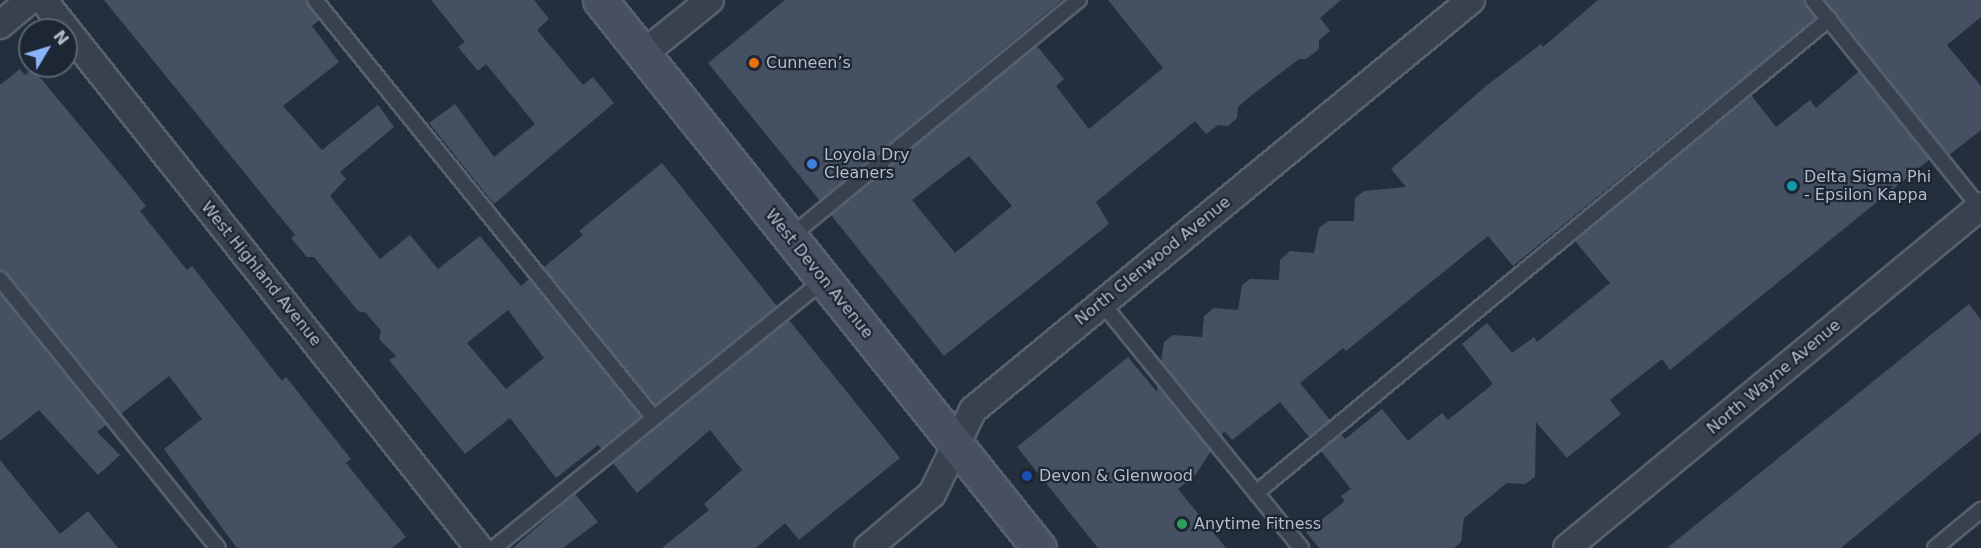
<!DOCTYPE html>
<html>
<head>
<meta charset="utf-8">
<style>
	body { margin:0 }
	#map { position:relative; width:1981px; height:548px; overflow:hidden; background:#242f3e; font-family:"DejaVu Sans",sans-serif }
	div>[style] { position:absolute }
	.building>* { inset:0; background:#455162 }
	.roads { filter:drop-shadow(2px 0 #565f6c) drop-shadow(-2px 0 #565f6c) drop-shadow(0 2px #565f6c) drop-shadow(0 -2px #565f6c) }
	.service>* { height:14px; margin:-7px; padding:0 7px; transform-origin:7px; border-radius:7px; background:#38414e }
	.minor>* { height:26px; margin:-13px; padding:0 13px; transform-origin:13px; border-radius:13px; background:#38414e }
	.secondary>* { height:33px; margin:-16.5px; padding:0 16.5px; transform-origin:16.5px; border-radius:16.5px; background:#465061 }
	.dots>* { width:16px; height:16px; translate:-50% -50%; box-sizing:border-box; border:3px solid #1d2633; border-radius:50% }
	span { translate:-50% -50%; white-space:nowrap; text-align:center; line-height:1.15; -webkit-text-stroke:4.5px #1d2633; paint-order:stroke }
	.poi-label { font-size:16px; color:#b4bcc9 }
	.left { translate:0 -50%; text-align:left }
	.street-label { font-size:16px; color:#b4bcc9 }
	.north { position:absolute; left:18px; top:18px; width:60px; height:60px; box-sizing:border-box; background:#1d2633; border:2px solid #59626f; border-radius:50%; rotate:52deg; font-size:16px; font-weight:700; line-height:24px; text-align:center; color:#b4bcc9 }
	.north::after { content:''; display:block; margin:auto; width:21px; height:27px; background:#8ab4f8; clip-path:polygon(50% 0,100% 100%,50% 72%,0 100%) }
</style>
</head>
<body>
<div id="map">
	<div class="building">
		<i style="clip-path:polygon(evenodd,104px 0,306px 0,319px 20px,312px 26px,339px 62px,283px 106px,322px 150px,378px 105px,394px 127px,340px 172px,346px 179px,330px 196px,380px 259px,410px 235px,438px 269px,480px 236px,521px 286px,529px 279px,641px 417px,602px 449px,598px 445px,556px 478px,510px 418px,465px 454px,389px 360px,396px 356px,379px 339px,381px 331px,366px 313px,358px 311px,314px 257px,307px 257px,291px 238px,295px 235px,104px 0,508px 310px,544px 358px,506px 389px,467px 343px,508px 310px)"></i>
		<i style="clip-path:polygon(431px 0,534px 0,549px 19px,537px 30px,583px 85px,593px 77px,614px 103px,494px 204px,429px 123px,455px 104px,494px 157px,535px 124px,486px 64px,478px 71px,458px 47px,465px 42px)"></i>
		<i style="clip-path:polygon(785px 0,1062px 0,820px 201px,708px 63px)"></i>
		<i style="clip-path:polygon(evenodd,1108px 0,1341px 0,1320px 18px,1330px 31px,1319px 40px,1319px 49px,1306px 59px,1299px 59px,1252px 95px,1238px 107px,1237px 118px,1228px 126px,1218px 125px,1206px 134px,1195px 121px,1096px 202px,1109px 224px,944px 356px,831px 215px,1037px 46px,1064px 79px,1056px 86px,1089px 129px,1163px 68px,1108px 0,969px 156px,1012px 206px,955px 253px,912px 200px,969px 156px)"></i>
		<i style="clip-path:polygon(1598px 0,1804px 0,1816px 18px,1513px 266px,1488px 236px,1346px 351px,1343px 348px,1300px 383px,1330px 420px,1309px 437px,1280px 402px,1232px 440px,1224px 431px,1221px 436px,1161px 361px,1164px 342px,1173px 335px,1202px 337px,1204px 316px,1214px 308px,1238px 310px,1242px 285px,1250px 279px,1279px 280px,1280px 260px,1290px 251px,1314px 253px,1319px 228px,1328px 221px,1354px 221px,1355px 198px,1364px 191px,1406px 187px,1391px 169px,1486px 86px,1541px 44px,1543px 47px)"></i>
		<i style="clip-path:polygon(1825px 0,1981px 0,1981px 17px,1947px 45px,1981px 86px,1981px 130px,1949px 155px)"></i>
		<i style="clip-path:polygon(20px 69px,25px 75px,33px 69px,126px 181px,146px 206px,140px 211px,187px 270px,192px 266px,282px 381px,286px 377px,351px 459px,346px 463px,406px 537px,392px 548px,237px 548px,164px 449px,202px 419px,169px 376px,121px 414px,7px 273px,0 270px,0 85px)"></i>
		<i style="clip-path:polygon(1859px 71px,1930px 159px,1670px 370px,1662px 359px,1610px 400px,1621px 414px,1567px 458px,1536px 422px,1535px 477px,1525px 484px,1507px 483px,1464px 518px,1461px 542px,1454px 548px,1319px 548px,1306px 532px,1345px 501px,1341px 496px,1351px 489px,1321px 451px,1341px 434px,1345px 439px,1382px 409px,1408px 441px,1442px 413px,1448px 420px,1493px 384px,1462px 344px,1487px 323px,1512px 353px,1534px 337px,1537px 342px,1610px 283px,1575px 241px,1751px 95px,1776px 127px,1810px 100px,1816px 108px)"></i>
		<i style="clip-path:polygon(662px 163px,777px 306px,655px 405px,543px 268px,583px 235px,579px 231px)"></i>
		<i style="clip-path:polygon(0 293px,106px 425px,97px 432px,120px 455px,98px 475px,39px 410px,0 441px)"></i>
		<i style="clip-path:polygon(1969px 304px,1981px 320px,1981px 432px,1841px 548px,1667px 548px)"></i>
		<i style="clip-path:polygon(789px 320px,900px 458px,799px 540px,785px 523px,756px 548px,662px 548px,709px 510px,704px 504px,742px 470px,710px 430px,637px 493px,613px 463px)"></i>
		<i style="clip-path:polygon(1128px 357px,1157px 392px,1158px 386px,1211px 451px,1196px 474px,1178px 489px,1226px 548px,1098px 548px,1017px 447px)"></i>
		<i style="clip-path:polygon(0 460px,60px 534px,88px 511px,118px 548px,0 548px)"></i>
		<i style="clip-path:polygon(575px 494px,598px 522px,563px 548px,513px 548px)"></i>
	</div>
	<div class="roads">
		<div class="service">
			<i style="left:315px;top:0;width:537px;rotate:50.97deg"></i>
			<i style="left:1813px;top:0;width:268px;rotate:51.2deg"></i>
			<i style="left:790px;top:237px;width:374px;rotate:-39.4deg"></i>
			<i style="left:0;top:279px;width:346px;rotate:51deg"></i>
			<i style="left:1102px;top:303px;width:316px;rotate:50.9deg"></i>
			<i style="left:1256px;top:493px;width:744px;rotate:-39.6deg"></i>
			<i style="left:494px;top:548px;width:425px;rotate:-39.1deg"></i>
			<i style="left:1935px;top:548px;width:60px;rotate:-39.6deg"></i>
		</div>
		<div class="minor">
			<i style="left:43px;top:0;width:700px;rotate:51.49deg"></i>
			<i style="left:0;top:25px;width:39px;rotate:-40deg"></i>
			<i style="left:643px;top:54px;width:86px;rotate:-38.9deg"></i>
			<i style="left:868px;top:548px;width:84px;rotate:-40.2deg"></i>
			<i style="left:932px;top:494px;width:93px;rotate:-64deg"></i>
			<i style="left:973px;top:410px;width:645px;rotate:-39.46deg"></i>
			<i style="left:1567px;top:548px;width:537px;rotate:-39.56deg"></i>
		</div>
		<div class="secondary">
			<i style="left:600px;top:0;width:702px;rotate:51.3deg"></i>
		</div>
	</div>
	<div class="dots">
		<i style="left:754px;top:63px;background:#e8710a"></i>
		<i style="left:812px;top:164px;background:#3f7fe0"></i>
		<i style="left:1792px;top:186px;background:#0f9aa8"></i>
		<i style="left:1027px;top:476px;background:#1a4fb4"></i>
		<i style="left:1182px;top:524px;background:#2e9e5b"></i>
	</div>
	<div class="poi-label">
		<span class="left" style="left:766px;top:63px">Cunneen’s</span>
		<span class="left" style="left:824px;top:164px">Loyola Dry<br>Cleaners</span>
		<span class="left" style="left:1804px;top:186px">Delta Sigma Phi<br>- Epsilon Kappa</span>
		<span class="left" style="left:1039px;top:476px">Devon &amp; Glenwood</span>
		<span class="left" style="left:1194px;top:524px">Anytime Fitness</span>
	</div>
	<div class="street-label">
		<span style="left:1153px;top:261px;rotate:-39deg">North Glenwood Avenue</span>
		<span style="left:261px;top:274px;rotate:51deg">West Highland Avenue</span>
		<span style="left:819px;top:274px;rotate:51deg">West Devon Avenue</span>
		<span style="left:1774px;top:377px;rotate:-40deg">North Wayne Avenue</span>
	</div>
	<div class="north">N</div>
</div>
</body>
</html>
